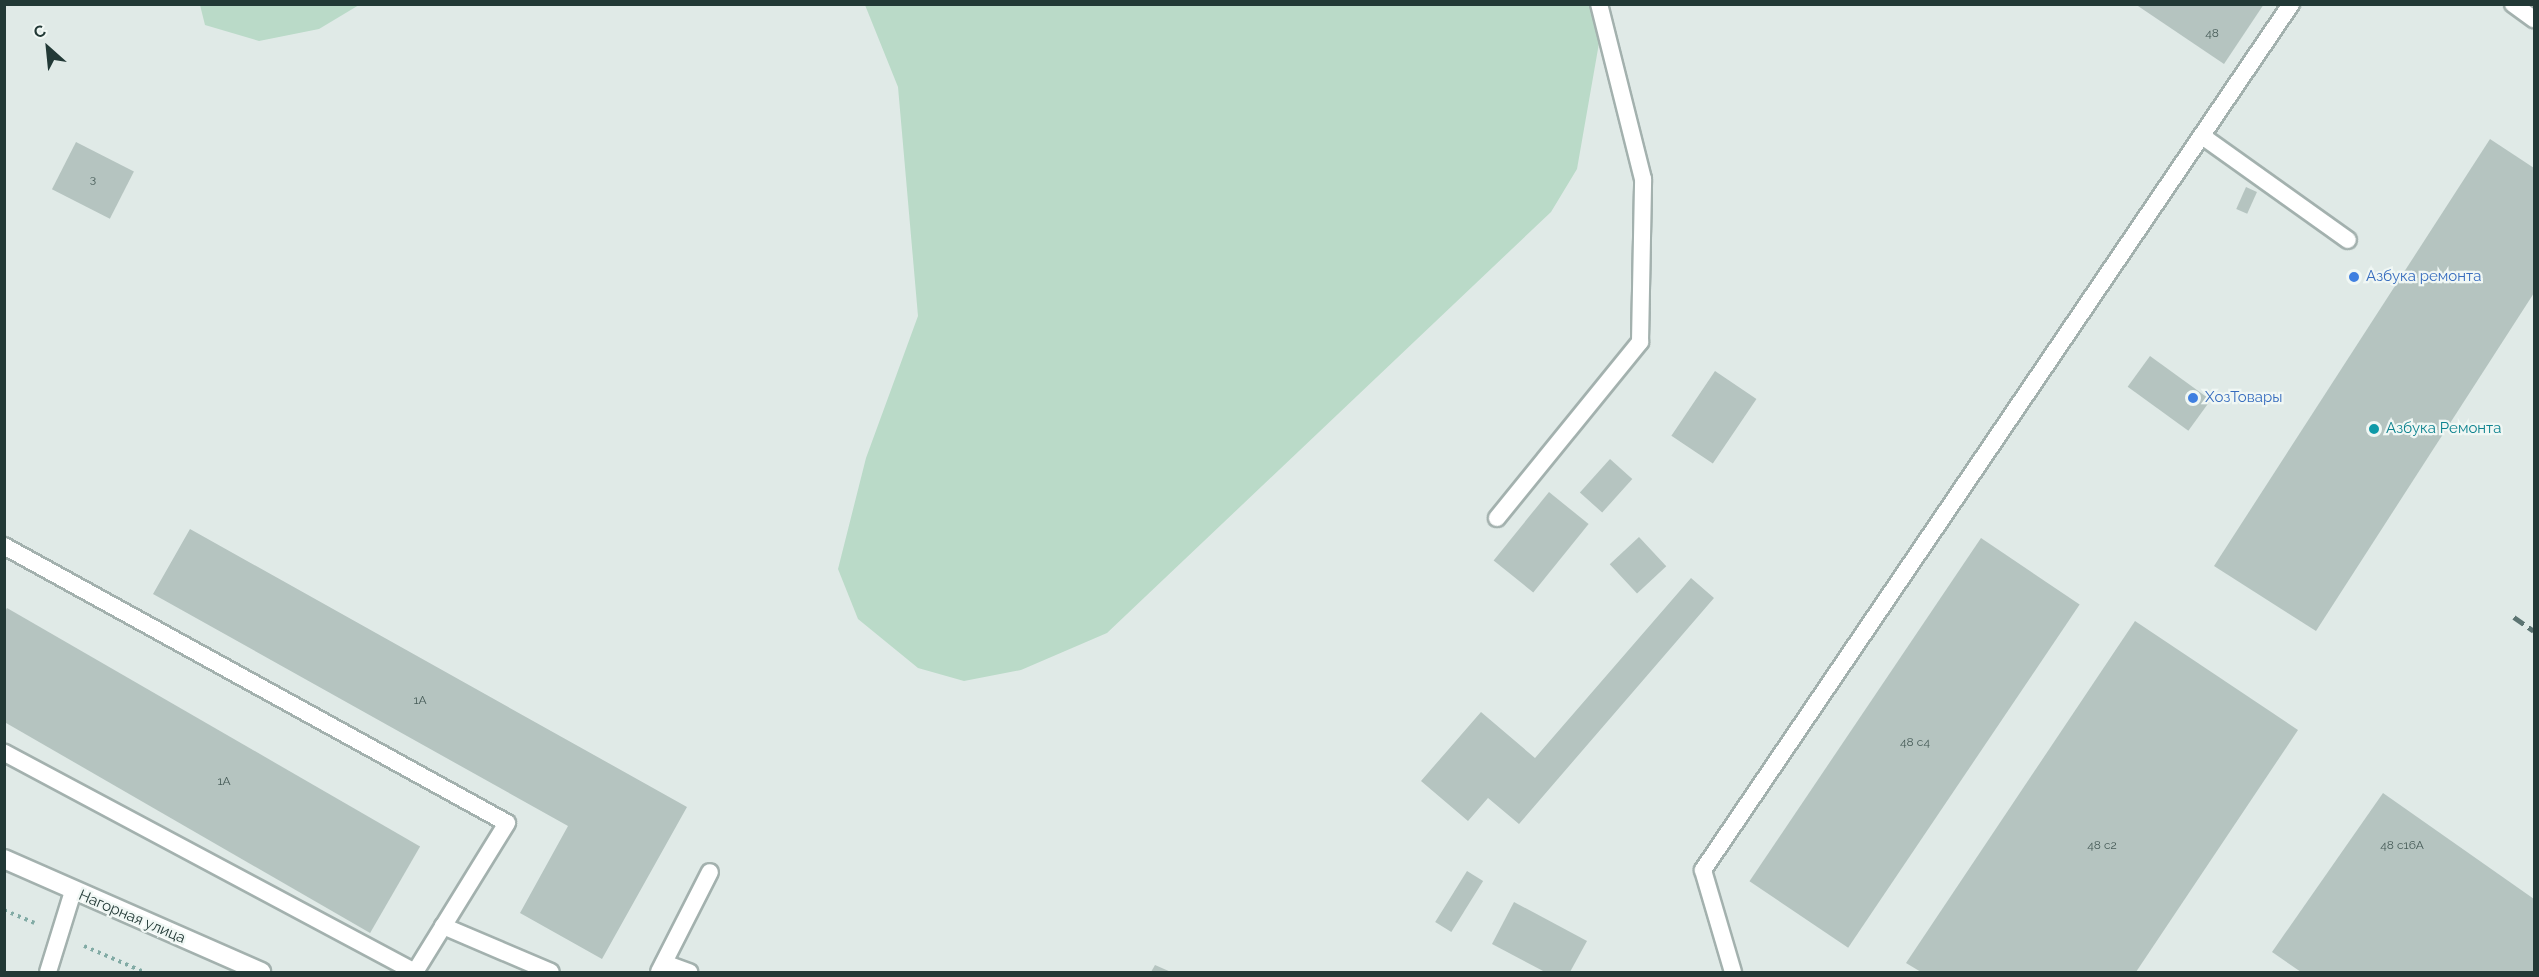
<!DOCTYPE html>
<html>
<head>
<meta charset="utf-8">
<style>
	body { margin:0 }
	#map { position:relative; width:2539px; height:977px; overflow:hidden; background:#e0eae7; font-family:Raleway,sans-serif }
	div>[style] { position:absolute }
	.green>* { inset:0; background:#badac8 }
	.building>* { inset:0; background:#b5c4c0; transform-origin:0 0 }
	.path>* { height:4px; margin-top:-2px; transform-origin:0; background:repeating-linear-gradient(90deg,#82aba5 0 3px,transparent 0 7.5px) }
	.roads { filter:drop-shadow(2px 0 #a3b1ae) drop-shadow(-2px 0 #a3b1ae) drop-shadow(0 2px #a3b1ae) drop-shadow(0 -2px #a3b1ae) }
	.lane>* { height:16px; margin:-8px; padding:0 8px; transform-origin:8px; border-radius:8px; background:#fff }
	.secondary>* { height:18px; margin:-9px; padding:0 9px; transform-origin:9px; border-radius:9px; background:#fff }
	.rail>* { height:4.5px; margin-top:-2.25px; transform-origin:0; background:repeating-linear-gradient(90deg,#5c7472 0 12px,transparent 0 18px) }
	.dots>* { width:16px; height:16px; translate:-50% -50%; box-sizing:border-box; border:3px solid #f0f7f4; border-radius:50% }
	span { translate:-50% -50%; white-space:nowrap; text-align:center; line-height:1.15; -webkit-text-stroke:4.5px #f0f7f4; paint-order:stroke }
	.number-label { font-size:12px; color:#475c58 }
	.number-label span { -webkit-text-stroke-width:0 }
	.shop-label { font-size:15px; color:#366cbe }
	.left { translate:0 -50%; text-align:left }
	.culture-label { font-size:15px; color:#0d838f }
	.street-label { font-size:15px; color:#223936 }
	.frame { position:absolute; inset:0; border:6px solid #223936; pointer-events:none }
	.north { position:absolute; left:18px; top:18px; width:60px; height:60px; -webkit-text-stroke:4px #f0f7f4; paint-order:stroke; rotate:333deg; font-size:16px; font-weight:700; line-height:24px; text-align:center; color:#223936 }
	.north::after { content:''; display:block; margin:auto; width:21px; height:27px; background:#223936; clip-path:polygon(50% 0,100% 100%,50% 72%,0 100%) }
</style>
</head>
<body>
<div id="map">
	<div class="green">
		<i style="clip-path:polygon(200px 5px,200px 4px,359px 5px,319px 29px,259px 41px,205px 25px)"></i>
		<i style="clip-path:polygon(865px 5px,1596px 5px,1602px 26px,1577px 169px,1551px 212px,1107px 633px,1021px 670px,964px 681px,918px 668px,858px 619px,838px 569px,866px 458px,918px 316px,898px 87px)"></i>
	</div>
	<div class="building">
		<i style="clip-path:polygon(2135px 4px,2264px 4px,2224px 64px)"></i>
		<i style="clip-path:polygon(2490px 139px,2534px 168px,2534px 293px,2316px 631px,2214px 566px)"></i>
		<i style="left:76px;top:142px;width:65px;height:53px;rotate:27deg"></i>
		<i style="left:2246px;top:187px;width:12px;height:24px;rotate:24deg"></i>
		<i style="left:2150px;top:356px;width:75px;height:38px;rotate:36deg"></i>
		<i style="left:1715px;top:371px;width:50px;height:78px;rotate:34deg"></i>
		<i style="left:1610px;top:459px;width:30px;height:45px;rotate:42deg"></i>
		<i style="left:1549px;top:492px;width:51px;height:88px;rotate:39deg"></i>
		<i style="clip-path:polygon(190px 529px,687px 807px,602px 959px,520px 913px,568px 826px,153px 594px)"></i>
		<i style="left:1639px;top:537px;width:40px;height:40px;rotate:47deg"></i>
		<i style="left:1981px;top:538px;width:119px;height:414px;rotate:34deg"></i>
		<i style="clip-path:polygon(1691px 578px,1714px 598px,1519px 824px,1488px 798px,1468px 821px,1421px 781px,1481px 712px,1535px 758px)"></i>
		<i style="left:7px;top:608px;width:477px;height:100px;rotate:30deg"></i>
		<i style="clip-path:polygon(2135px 621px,2298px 730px,2136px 972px,1921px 972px,1906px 963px)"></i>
		<i style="clip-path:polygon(2383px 793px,2534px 899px,2534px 972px,2301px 972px,2272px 952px)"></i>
		<i style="left:1467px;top:871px;width:19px;height:60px;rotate:32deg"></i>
		<i style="clip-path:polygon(1514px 902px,1587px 941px,1570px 972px,1545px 972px,1492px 944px)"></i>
		<i style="clip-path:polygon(1155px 965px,1171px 972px,1151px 972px)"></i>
	</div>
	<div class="path">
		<i style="left:4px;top:910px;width:33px;rotate:23deg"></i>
		<i style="left:84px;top:946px;width:65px;rotate:23.4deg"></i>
	</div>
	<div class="roads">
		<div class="lane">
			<i style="left:2513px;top:4px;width:26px;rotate:36deg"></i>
			<i style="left:2202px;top:136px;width:179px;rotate:35.5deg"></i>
			<i style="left:1497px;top:518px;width:227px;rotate:-50.9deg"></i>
			<i style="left:1640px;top:342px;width:163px;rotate:-88.9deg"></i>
			<i style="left:1643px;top:179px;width:180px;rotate:-104.1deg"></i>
			<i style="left:4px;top:546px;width:574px;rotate:28.84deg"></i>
			<i style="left:507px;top:823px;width:175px;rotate:121.7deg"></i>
			<i style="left:415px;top:972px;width:466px;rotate:-151.9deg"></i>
			<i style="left:443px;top:926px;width:117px;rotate:23.1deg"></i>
			<i style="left:664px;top:963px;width:27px;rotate:20deg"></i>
			<i style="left:48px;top:972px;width:85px;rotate:-72.8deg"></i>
			<i style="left:659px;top:972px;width:112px;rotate:-63deg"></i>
			<i style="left:1733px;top:972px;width:106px;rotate:-106.4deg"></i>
			<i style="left:1703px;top:870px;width:1047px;rotate:-55.82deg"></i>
		</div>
		<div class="secondary">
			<i style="left:4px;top:859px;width:281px;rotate:23.7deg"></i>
		</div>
	</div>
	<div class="rail">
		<i style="left:2514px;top:617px;width:24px;rotate:35deg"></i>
	</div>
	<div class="dots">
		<i style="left:2354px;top:277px;background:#3f7fe0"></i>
		<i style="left:2193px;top:398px;background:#3f7fe0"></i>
		<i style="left:2374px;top:429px;background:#0f9aa8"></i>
	</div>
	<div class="number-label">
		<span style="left:2212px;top:34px">48</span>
		<span style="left:93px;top:180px">3</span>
		<span style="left:420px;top:701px">1А</span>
		<span style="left:1915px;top:743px">48 с4</span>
		<span style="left:224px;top:782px">1А</span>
		<span style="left:2102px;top:846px">48 с2</span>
		<span style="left:2402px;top:846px">48 с16А</span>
	</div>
	<div class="shop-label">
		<span class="left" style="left:2366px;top:277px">Азбука ремонта</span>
		<span class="left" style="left:2205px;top:398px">ХозТовары</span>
	</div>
	<div class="culture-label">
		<span class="left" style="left:2386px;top:429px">Азбука Ремонта</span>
	</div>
	<div class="street-label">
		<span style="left:132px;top:917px;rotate:23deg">Нагорная улица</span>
	</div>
	<div class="frame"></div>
	<div class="north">С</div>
</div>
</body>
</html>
